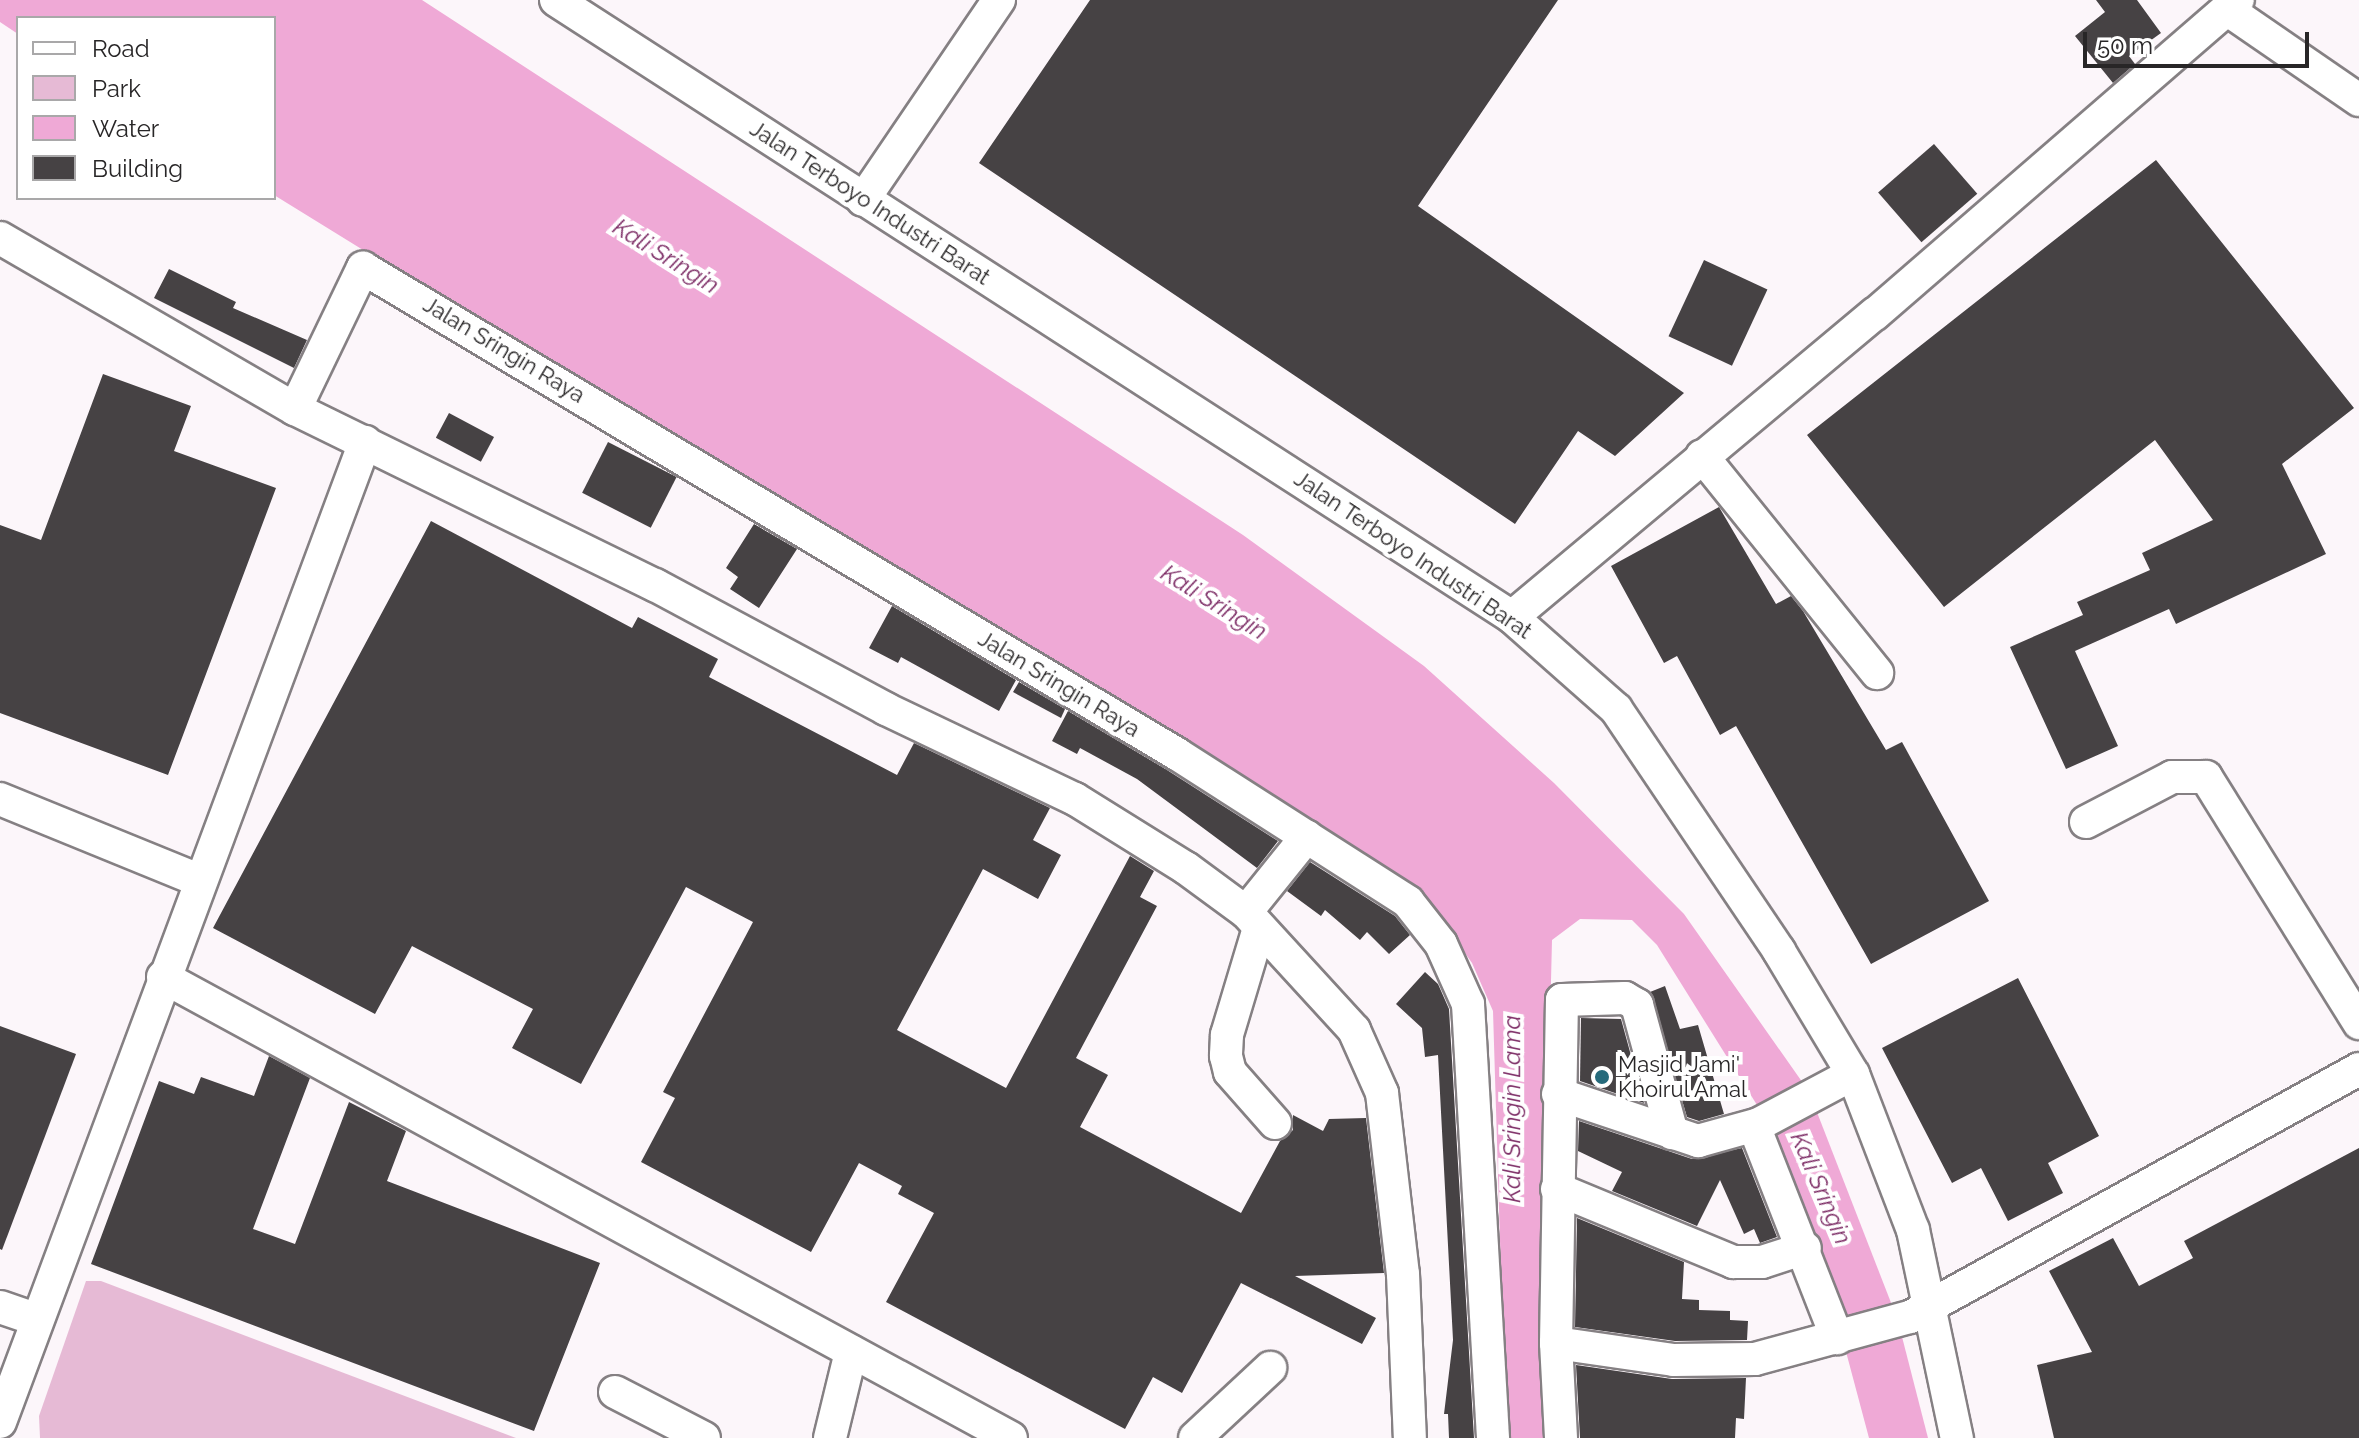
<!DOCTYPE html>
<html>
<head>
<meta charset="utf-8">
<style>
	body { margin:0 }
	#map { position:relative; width:2359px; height:1438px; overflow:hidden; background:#fcf6fa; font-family:Raleway,sans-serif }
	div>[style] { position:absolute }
	.green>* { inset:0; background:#e6bad5 }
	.water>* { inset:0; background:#efa9d6 }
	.building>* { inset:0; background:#464244; transform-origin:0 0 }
	.roads { filter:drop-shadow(2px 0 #858083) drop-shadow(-2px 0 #858083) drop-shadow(0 2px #858083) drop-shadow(0 -2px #858083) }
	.minor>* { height:32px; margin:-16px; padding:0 16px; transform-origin:16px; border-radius:16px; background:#fff }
	.dots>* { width:22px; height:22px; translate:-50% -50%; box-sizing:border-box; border:4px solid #fff; border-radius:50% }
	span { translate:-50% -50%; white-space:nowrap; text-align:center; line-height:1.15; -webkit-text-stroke:8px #fff; paint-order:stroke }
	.street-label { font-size:22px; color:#282627 }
	.poi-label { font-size:22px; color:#282627 }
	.left { translate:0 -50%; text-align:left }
	.water-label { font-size:24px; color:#7d2d66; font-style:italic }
	.legend { position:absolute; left:16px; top:16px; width:260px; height:184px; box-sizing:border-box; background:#fff; border:2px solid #a9a8a9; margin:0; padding:10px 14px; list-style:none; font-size:24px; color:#282627 }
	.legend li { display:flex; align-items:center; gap:16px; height:40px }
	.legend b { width:40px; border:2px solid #a9a8a9 }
	.scale { position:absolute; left:2083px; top:32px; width:226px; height:36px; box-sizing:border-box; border:4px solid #282627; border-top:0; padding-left:10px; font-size:24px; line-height:28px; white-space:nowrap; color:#282627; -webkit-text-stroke:6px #fff; paint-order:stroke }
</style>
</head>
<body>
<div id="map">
	<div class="green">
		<i style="clip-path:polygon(86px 1281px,101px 1281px,516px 1438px,40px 1438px,39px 1416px)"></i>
	</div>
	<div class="water">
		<i style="clip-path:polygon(0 0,422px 0,1243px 535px,1424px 666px,1554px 783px,1684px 914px,1805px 1086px,1762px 1113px,1657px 945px,1632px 920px,1580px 919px,1552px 940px,1541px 1393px,1547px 1438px,1506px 1438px,1493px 1011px,1472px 963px,1428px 901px,1309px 819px,969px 624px,274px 195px,274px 18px,18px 18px,18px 34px,0 22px)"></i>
		<i style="clip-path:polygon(1813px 1102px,1895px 1313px,1839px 1329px,1767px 1126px)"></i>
		<i style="clip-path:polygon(1900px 1329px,1928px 1438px,1869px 1438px,1845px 1348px)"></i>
	</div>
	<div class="building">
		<i style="clip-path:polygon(1090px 0,1558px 0,1418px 206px,1684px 393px,1615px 456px,1578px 431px,1515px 524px,979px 163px)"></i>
		<i style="clip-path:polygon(2096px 0,2137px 0,2161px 33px,2129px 56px,2135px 64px,2113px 83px,2075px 36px,2105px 12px)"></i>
		<i style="left:1934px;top:144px;width:66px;height:74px;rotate:49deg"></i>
		<i style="clip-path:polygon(2156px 160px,2354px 408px,2282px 464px,2326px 554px,2176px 624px,2169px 609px,2075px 651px,2118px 746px,2066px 769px,2010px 647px,2083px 615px,2077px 602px,2150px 570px,2142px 553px,2213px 520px,2155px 440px,1944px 607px,1807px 435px)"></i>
		<i style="left:1704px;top:260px;width:70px;height:84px;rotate:25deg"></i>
		<i style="clip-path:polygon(169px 269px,236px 302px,233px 308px,307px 340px,294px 368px,154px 298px)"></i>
		<i style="clip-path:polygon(103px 374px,191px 406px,174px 451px,276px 488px,168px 775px,0 713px,0 525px,41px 540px)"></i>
		<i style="left:449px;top:413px;width:51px;height:28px;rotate:28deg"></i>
		<i style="left:608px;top:442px;width:77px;height:57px;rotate:27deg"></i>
		<i style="clip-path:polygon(1719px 507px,1776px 604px,1791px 596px,1803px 611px,1886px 750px,1902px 742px,1989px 901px,1871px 964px,1736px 726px,1720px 735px,1677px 656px,1664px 663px,1611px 566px)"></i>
		<i style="clip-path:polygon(431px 521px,632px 628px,638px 617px,718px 659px,709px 677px,897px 775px,914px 743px,1050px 808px,1033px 840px,1061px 855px,1038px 899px,983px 869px,897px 1030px,1006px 1088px,1130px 856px,1154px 871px,1140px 897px,1157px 906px,1076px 1058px,1108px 1075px,1080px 1127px,1241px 1213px,1280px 1141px,1293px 1130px,1293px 1115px,1323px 1131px,1329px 1119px,1366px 1118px,1384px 1273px,1295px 1276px,1376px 1318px,1362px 1344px,1241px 1283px,1182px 1393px,1153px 1377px,1125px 1429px,886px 1302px,934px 1213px,898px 1194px,902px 1186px,859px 1163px,811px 1252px,641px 1162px,675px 1098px,663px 1092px,753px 922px,686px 887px,581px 1084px,512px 1048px,533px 1009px,412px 946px,375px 1014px,213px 928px)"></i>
		<i style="clip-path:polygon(754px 524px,797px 549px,759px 608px,730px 589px,738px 577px,726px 568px)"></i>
		<i style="clip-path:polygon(892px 606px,1016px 680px,999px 711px,901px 657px,898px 663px,869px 648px)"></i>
		<i style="clip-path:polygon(1019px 682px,1065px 709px,1061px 718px,1013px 692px)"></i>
		<i style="clip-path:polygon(1068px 711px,1167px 770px,1278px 841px,1257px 868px,1137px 779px,1080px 748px,1077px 754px,1052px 741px)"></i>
		<i style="clip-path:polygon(1310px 862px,1395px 916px,1410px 935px,1389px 954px,1367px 932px,1360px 940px,1325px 910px,1321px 916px,1287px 891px)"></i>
		<i style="clip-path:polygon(1425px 972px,1438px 984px,1449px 1009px,1474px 1438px,1449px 1438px,1448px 1414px,1444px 1414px,1453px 1340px,1438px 1055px,1425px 1057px,1422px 1028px,1396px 1004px)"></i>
		<i style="clip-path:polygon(2018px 978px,2099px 1136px,2048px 1163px,2063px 1193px,2008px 1221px,1981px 1168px,1952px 1183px,1882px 1048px)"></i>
		<i style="clip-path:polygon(1665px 986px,1680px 1029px,1698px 1025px,1724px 1114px,1699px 1121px,1687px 1117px,1650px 992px)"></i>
		<i style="clip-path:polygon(1581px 1018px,1621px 1019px,1644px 1103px,1580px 1081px)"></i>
		<i style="clip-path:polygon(0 1026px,76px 1054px,2px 1250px,0 1249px)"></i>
		<i style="clip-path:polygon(269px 1056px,310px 1078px,253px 1229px,295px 1244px,349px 1102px,406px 1131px,387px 1181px,600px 1263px,534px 1431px,91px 1264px,159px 1081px,194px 1094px,201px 1077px,254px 1096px)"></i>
		<i style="clip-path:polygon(1579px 1121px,1692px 1159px,1742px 1148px,1777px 1237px,1760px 1243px,1754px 1229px,1744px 1234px,1720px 1180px,1697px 1226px,1612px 1191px,1622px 1172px,1578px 1151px)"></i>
		<i style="clip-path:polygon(2359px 1148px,2359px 1438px,2054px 1438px,2037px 1365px,2092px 1352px,2049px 1271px,2113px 1238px,2139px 1286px,2193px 1258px,2184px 1241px)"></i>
		<i style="clip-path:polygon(1577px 1218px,1684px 1262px,1682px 1299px,1699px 1300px,1699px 1310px,1730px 1311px,1730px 1320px,1748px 1321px,1747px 1340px,1675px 1341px,1575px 1327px)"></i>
		<i style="clip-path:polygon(1576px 1365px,1672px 1379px,1746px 1378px,1744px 1419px,1736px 1418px,1735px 1438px,1580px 1438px)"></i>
	</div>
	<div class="roads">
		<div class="minor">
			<i style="left:556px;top:0;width:1138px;rotate:32.84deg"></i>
			<i style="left:1512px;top:617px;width:139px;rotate:41.5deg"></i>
			<i style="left:1616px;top:709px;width:292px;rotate:56deg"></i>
			<i style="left:1779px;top:951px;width:144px;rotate:59deg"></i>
			<i style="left:1853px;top:1074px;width:167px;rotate:69deg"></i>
			<i style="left:1913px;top:1230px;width:213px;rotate:78.1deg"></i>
			<i style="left:2228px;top:10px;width:159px;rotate:34.5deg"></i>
			<i style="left:863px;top:200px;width:242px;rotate:-55.8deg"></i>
			<i style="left:0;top:238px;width:341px;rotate:30.1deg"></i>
			<i style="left:295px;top:409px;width:401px;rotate:26.1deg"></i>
			<i style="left:655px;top:585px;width:262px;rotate:28.2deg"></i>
			<i style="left:886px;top:709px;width:209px;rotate:25.5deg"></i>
			<i style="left:1075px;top:799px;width:131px;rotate:31.9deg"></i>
			<i style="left:1186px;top:868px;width:74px;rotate:36.3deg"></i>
			<i style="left:1246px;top:912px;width:97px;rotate:-51.2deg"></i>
			<i style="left:295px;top:409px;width:157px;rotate:-64.3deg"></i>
			<i style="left:363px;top:268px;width:948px;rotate:30.84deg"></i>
			<i style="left:1177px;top:754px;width:274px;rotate:32.6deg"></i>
			<i style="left:1408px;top:902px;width:53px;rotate:51.8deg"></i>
			<i style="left:1441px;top:944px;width:66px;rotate:65.8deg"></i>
			<i style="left:1468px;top:1004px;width:435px;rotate:86.7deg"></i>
			<i style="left:1702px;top:456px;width:279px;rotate:51.1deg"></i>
			<i style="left:1512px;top:617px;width:473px;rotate:-39.9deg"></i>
			<i style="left:1875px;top:314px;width:480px;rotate:-40.9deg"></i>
			<i style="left:0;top:799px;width:214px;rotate:22.2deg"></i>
			<i style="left:2086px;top:822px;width:97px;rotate:-27.6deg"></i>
			<i style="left:2172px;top:777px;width:34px"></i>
			<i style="left:2206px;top:777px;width:290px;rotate:58.1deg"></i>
			<i style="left:1246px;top:912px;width:160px;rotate:47.5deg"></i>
			<i style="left:1354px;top:1030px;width:69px;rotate:66deg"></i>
			<i style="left:1382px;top:1093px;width:182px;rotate:83.4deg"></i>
			<i style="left:1403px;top:1274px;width:164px;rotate:87.6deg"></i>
			<i style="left:1259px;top:928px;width:112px;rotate:106.7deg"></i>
			<i style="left:1227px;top:1035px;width:21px;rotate:93deg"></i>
			<i style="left:1226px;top:1056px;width:16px;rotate:76deg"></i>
			<i style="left:1230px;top:1072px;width:68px;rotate:48.6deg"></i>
			<i style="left:163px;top:977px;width:965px;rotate:28.53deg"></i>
			<i style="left:1558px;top:1094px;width:148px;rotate:18.6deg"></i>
			<i style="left:1698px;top:1141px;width:63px;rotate:-15.6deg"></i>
			<i style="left:1759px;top:1124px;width:106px;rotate:-28deg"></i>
			<i style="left:1754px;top:1126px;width:228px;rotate:68.6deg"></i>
			<i style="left:1557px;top:1189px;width:191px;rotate:22.5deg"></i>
			<i style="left:1733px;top:1262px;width:29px"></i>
			<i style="left:1762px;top:1262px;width:45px;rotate:-18deg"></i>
			<i style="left:0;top:1307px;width:39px;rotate:19deg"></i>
			<i style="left:1556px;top:1343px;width:119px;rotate:8.2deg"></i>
			<i style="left:1674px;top:1360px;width:81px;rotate:-0.7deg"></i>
			<i style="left:1755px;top:1359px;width:161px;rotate:-15.2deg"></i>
			<i style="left:1910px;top:1317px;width:513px;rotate:-28.91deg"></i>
			<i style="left:615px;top:1392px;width:100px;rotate:27.3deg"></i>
			<i style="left:0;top:1422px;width:1046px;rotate:-69.57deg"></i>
			<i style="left:830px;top:1438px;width:89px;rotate:-76.3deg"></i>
			<i style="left:1195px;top:1438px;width:103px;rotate:-43deg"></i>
			<i style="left:1561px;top:1438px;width:95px;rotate:-93deg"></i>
			<i style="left:1556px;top:1343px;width:343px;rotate:-89deg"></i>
			<i style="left:1562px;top:1000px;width:63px;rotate:-1.8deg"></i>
			<i style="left:1625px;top:998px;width:14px;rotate:30deg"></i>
			<i style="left:1637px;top:1005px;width:133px;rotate:74.7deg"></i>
		</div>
	</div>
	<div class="dots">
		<i style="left:1602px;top:1077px;background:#266a7b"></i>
	</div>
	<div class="street-label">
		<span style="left:870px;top:203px;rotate:33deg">Jalan Terboyo Industri Barat</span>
		<span style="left:504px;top:350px;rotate:31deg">Jalan Sringin Raya</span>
		<span style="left:1413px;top:555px;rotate:34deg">Jalan Terboyo Industri Barat</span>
		<span style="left:1059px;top:684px;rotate:31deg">Jalan Sringin Raya</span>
	</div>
	<div class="poi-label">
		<span class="left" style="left:1618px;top:1077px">Masjid Jami'<br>Khoirul Amal</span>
	</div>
	<div class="water-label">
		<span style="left:666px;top:256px;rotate:32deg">Kali Sringin</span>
		<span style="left:1214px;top:602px;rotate:32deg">Kali Sringin</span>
		<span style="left:1512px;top:1109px;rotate:-90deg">Kali Sringin Lama</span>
		<span style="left:1821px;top:1188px;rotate:67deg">Kali Sringin</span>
	</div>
	<ul class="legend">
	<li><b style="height:10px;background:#fff"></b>Road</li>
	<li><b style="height:22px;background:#e6bad5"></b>Park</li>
	<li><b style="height:22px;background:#efa9d6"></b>Water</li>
	<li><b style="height:22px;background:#464244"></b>Building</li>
	</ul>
	<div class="scale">50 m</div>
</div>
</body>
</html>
